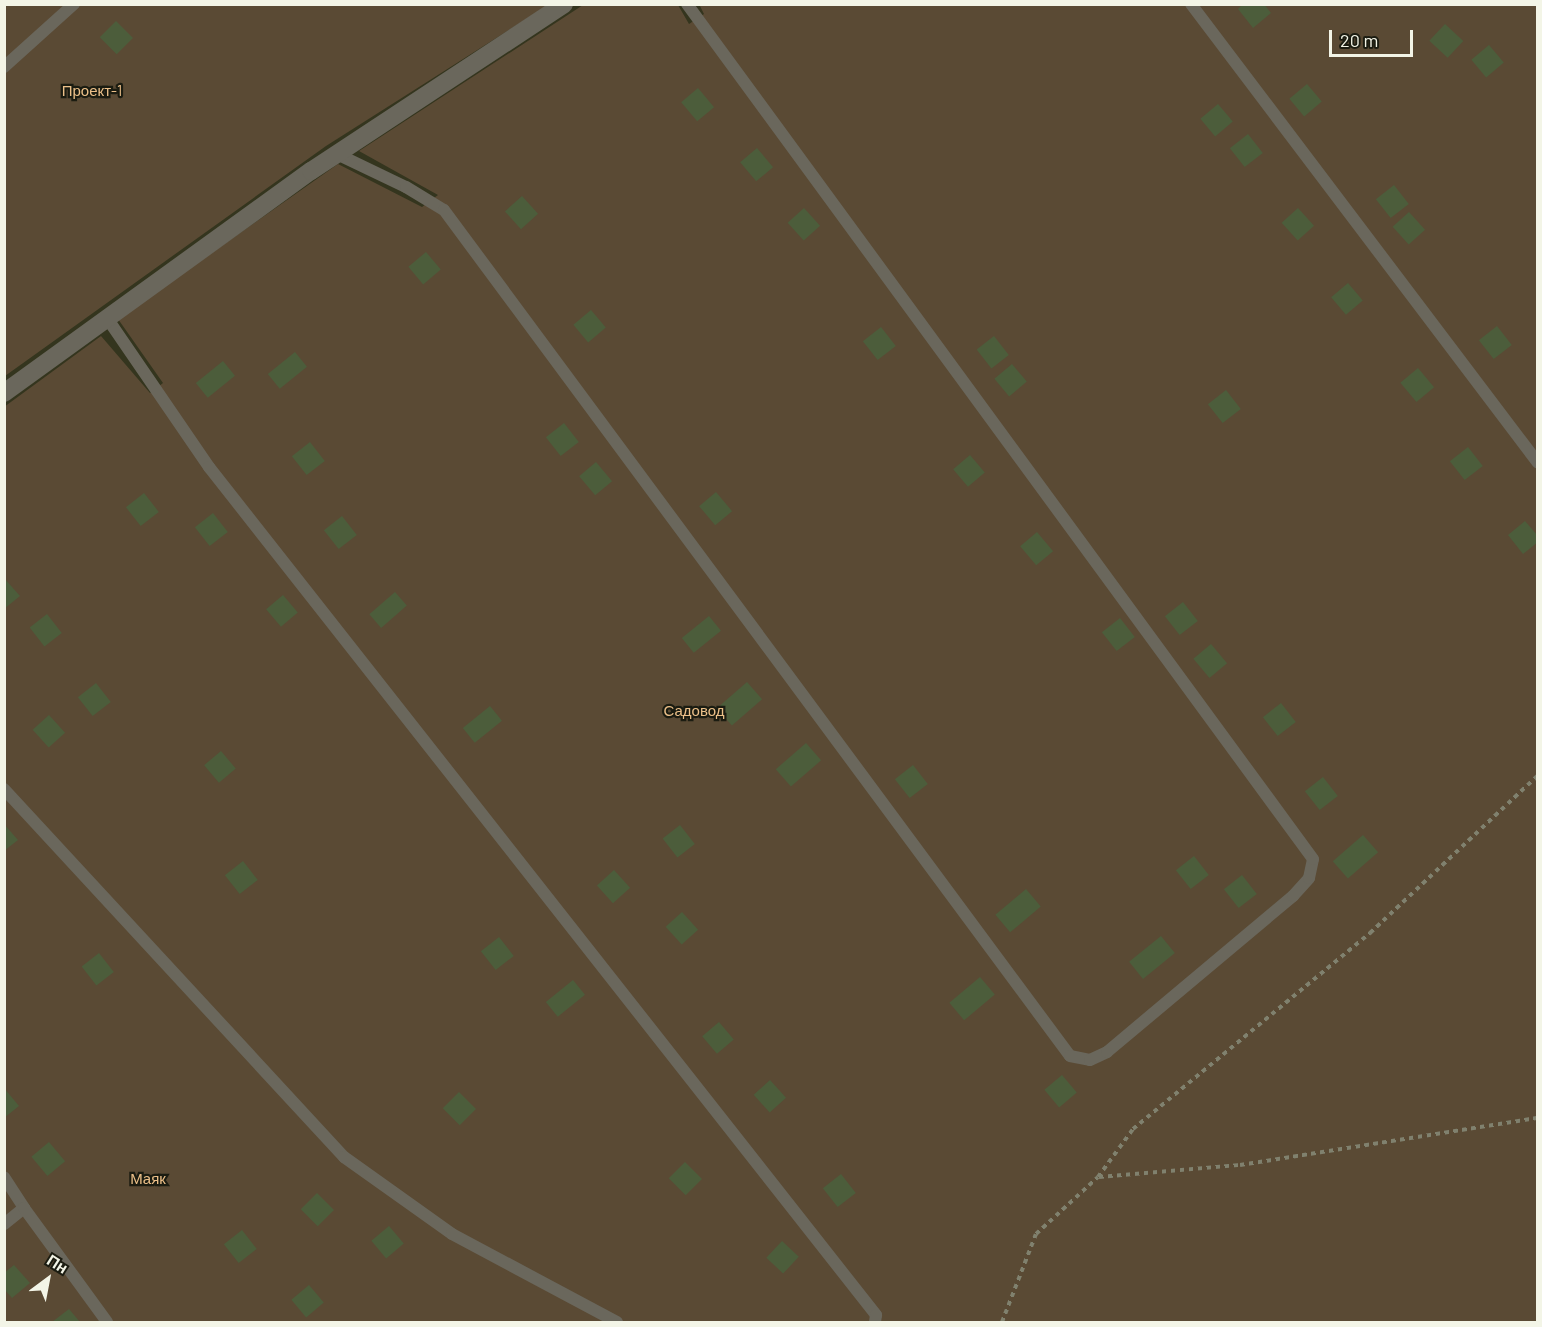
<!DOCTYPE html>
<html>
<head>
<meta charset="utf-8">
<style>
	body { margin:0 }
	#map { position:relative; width:1542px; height:1327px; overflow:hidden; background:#34351e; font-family:Barlow,sans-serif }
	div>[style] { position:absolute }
	.green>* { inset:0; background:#5a4a34 }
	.building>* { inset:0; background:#4c5d3b; transform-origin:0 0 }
	.path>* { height:4px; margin-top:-2px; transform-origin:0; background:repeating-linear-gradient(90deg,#80816e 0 4.5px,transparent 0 9px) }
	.lane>* { height:12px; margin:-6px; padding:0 6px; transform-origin:6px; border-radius:6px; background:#6a675c }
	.street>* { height:18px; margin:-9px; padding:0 9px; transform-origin:9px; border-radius:9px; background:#6a675c }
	span { translate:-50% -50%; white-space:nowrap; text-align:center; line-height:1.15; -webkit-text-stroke:4.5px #1b1c11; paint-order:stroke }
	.park-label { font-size:15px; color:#ecc089 }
	.frame { position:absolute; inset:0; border:6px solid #f3f5e7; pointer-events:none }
	.north { position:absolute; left:18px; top:1249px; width:60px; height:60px; -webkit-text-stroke:4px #1b1c11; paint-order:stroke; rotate:32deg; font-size:16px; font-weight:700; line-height:24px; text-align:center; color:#f3f5e7 }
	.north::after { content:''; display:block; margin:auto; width:21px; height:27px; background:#f3f5e7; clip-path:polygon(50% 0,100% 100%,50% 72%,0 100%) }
	.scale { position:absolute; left:1329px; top:30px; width:84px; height:27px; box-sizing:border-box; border:3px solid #f3f5e7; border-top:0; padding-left:8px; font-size:18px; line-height:21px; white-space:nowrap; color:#f3f5e7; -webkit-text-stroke:4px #1b1c11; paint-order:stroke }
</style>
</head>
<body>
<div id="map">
	<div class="green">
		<i style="clip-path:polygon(699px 4px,1537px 5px,1537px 1322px,5px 1322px,4px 407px,101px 336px,150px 393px,163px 383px,118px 319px,338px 164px,422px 207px,438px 195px,359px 151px,583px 5px,678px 5px,689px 24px,704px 14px)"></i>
		<i style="clip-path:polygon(4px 5px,548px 5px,326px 146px,5px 376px)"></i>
	</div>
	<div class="building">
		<i style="clip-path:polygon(1243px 4px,1264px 4px,1271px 13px,1253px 28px,1238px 9px)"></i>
		<i style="left:116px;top:21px;width:24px;height:23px;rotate:45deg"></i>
		<i style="left:1445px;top:24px;width:25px;height:23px;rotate:43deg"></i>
		<i style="left:1489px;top:45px;width:23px;height:23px;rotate:50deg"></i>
		<i style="left:1307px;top:84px;width:23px;height:23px;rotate:50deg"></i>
		<i style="left:698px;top:88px;width:25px;height:22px;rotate:50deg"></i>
		<i style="left:1218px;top:104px;width:23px;height:23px;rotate:50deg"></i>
		<i style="left:1248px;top:134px;width:24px;height:23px;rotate:52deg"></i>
		<i style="left:757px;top:148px;width:25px;height:22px;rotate:50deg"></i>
		<i style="left:1394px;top:185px;width:24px;height:23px;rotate:52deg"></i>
		<i style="left:522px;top:196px;width:24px;height:23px;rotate:48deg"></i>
		<i style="left:804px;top:208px;width:24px;height:22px;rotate:48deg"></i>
		<i style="left:1298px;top:208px;width:24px;height:22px;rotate:48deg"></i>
		<i style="left:1409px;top:212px;width:24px;height:22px;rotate:48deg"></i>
		<i style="left:426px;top:252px;width:23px;height:23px;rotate:50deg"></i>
		<i style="left:1348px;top:283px;width:23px;height:22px;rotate:50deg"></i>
		<i style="left:591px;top:310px;width:23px;height:23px;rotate:50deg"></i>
		<i style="left:1497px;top:326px;width:24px;height:23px;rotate:52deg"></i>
		<i style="left:881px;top:327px;width:24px;height:23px;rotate:52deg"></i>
		<i style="left:994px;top:336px;width:24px;height:22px;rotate:52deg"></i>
		<i style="left:295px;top:352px;width:19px;height:35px;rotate:51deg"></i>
		<i style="left:223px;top:361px;width:19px;height:35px;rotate:51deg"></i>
		<i style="left:1012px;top:364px;width:23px;height:23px;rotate:50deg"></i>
		<i style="left:1418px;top:368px;width:25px;height:23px;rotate:50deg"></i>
		<i style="left:1226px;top:390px;width:24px;height:23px;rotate:52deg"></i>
		<i style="left:564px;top:423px;width:24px;height:23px;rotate:52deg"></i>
		<i style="left:310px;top:442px;width:24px;height:23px;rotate:52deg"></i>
		<i style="left:1468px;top:447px;width:24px;height:23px;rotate:52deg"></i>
		<i style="left:970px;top:455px;width:23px;height:22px;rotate:50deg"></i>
		<i style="left:596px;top:462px;width:25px;height:22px;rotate:50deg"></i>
		<i style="left:716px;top:492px;width:25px;height:22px;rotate:50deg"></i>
		<i style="left:144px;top:493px;width:24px;height:23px;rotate:52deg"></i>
		<i style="left:213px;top:513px;width:24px;height:23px;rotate:52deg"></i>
		<i style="left:342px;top:516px;width:24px;height:23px;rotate:52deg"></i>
		<i style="clip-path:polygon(1525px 521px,1538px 536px,1538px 542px,1523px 554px,1508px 535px)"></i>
		<i style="left:1037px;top:532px;width:25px;height:22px;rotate:50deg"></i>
		<i style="clip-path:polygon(4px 578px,20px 596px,4px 609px)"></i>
		<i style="left:395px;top:592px;width:18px;height:34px;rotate:49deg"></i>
		<i style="left:283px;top:595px;width:23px;height:22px;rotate:50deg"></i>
		<i style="left:1183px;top:602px;width:24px;height:23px;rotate:52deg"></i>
		<i style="left:47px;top:614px;width:24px;height:22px;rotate:52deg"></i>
		<i style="left:709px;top:616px;width:19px;height:35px;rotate:51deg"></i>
		<i style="left:1120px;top:618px;width:24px;height:23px;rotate:52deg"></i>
		<i style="left:1211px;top:644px;width:25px;height:23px;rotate:50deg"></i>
		<i style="left:747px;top:682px;width:23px;height:40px;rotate:49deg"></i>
		<i style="left:96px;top:683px;width:24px;height:23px;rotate:52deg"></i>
		<i style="left:1281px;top:703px;width:24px;height:23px;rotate:52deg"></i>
		<i style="left:490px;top:706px;width:19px;height:35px;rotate:51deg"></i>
		<i style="left:49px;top:715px;width:24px;height:22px;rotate:48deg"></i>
		<i style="left:806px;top:743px;width:23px;height:40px;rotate:49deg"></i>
		<i style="left:221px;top:751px;width:23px;height:22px;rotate:50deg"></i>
		<i style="left:913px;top:765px;width:24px;height:23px;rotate:52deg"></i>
		<i style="left:1323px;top:777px;width:24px;height:23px;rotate:52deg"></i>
		<i style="clip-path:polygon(4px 824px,18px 840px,4px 851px)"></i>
		<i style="left:680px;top:825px;width:24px;height:22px;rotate:52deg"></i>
		<i style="left:1363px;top:835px;width:23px;height:40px;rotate:49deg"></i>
		<i style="left:1194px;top:856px;width:24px;height:23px;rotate:52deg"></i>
		<i style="left:243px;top:861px;width:24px;height:23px;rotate:52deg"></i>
		<i style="left:614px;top:870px;width:24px;height:23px;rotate:48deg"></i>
		<i style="left:1242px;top:875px;width:24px;height:23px;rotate:52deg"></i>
		<i style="left:1026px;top:889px;width:23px;height:40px;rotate:50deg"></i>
		<i style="left:682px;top:912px;width:24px;height:22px;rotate:48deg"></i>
		<i style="left:1161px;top:936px;width:22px;height:41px;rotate:51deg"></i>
		<i style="left:499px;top:937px;width:24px;height:23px;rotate:52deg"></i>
		<i style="left:99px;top:953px;width:24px;height:22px;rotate:52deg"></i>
		<i style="left:980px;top:977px;width:23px;height:40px;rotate:50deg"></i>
		<i style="left:573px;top:980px;width:19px;height:35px;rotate:51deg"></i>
		<i style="left:719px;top:1022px;width:23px;height:22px;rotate:50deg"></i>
		<i style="left:1062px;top:1075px;width:23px;height:23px;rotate:50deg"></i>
		<i style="left:770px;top:1080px;width:24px;height:22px;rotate:48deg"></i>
		<i style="clip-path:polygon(4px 1088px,19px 1106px,4px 1118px)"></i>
		<i style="left:459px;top:1092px;width:24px;height:23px;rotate:45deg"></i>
		<i style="left:49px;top:1142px;width:25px;height:23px;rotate:50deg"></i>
		<i style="left:685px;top:1162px;width:24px;height:23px;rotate:45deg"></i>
		<i style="left:841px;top:1174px;width:24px;height:23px;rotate:52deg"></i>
		<i style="left:317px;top:1193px;width:24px;height:23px;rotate:45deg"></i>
		<i style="left:389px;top:1226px;width:23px;height:23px;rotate:50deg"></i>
		<i style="left:242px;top:1230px;width:24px;height:23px;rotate:52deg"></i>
		<i style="left:782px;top:1241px;width:23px;height:23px;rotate:43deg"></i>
		<i style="clip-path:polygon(14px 1265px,30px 1283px,12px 1298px,4px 1289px,4px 1273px)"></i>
		<i style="left:309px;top:1285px;width:23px;height:23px;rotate:50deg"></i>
		<i style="clip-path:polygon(69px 1309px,80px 1322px,52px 1322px)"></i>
	</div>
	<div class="path">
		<i style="left:1099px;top:1177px;width:142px;rotate:-4.9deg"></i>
		<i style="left:1240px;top:1165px;width:302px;rotate:-9deg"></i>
		<i style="left:1002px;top:1322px;width:94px;rotate:-68.9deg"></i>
		<i style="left:1036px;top:1234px;width:84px;rotate:-42.6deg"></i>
		<i style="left:1098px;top:1177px;width:59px;rotate:-53.9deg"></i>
		<i style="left:1133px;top:1129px;width:308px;rotate:-39.6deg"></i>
		<i style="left:1370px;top:933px;width:231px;rotate:-43.2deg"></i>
	</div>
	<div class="lane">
		<i style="left:1191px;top:4px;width:575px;rotate:52.91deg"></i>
		<i style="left:4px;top:67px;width:94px;rotate:-42deg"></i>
		<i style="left:337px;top:154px;width:76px;rotate:25.6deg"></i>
		<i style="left:406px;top:187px;width:44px;rotate:31.2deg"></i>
		<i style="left:444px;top:210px;width:1052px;rotate:53.5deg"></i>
		<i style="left:1070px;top:1056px;width:20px;rotate:11deg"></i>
		<i style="left:1090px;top:1060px;width:19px;rotate:-25deg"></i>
		<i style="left:1107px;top:1052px;width:243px;rotate:-40deg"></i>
		<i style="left:1293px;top:896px;width:24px;rotate:-48deg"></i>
		<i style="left:1309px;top:878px;width:19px;rotate:-78deg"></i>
		<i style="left:1313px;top:859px;width:1060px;rotate:-126.21deg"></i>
		<i style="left:107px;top:318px;width:181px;rotate:55.6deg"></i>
		<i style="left:209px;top:467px;width:1079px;rotate:51.81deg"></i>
		<i style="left:876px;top:1315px;width:7px;rotate:98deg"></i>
		<i style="left:4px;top:789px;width:501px;rotate:47.26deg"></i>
		<i style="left:344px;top:1157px;width:133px;rotate:35.5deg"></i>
		<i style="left:452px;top:1234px;width:187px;rotate:28.1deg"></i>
		<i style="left:4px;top:1177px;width:37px;rotate:57deg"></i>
		<i style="left:24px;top:1208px;width:26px;rotate:141deg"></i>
		<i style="left:24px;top:1208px;width:141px;rotate:53.9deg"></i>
	</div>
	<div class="street">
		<i style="left:4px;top:393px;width:379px;rotate:-35.9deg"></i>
		<i style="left:311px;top:171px;width:303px;rotate:-33.4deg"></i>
	</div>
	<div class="park-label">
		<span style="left:92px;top:91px">Проект-1</span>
		<span style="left:694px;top:711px">Садовод</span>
		<span style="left:148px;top:1179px">Маяк</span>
	</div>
	<div class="frame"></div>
	<div class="north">Пн</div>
	<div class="scale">20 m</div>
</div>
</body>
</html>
